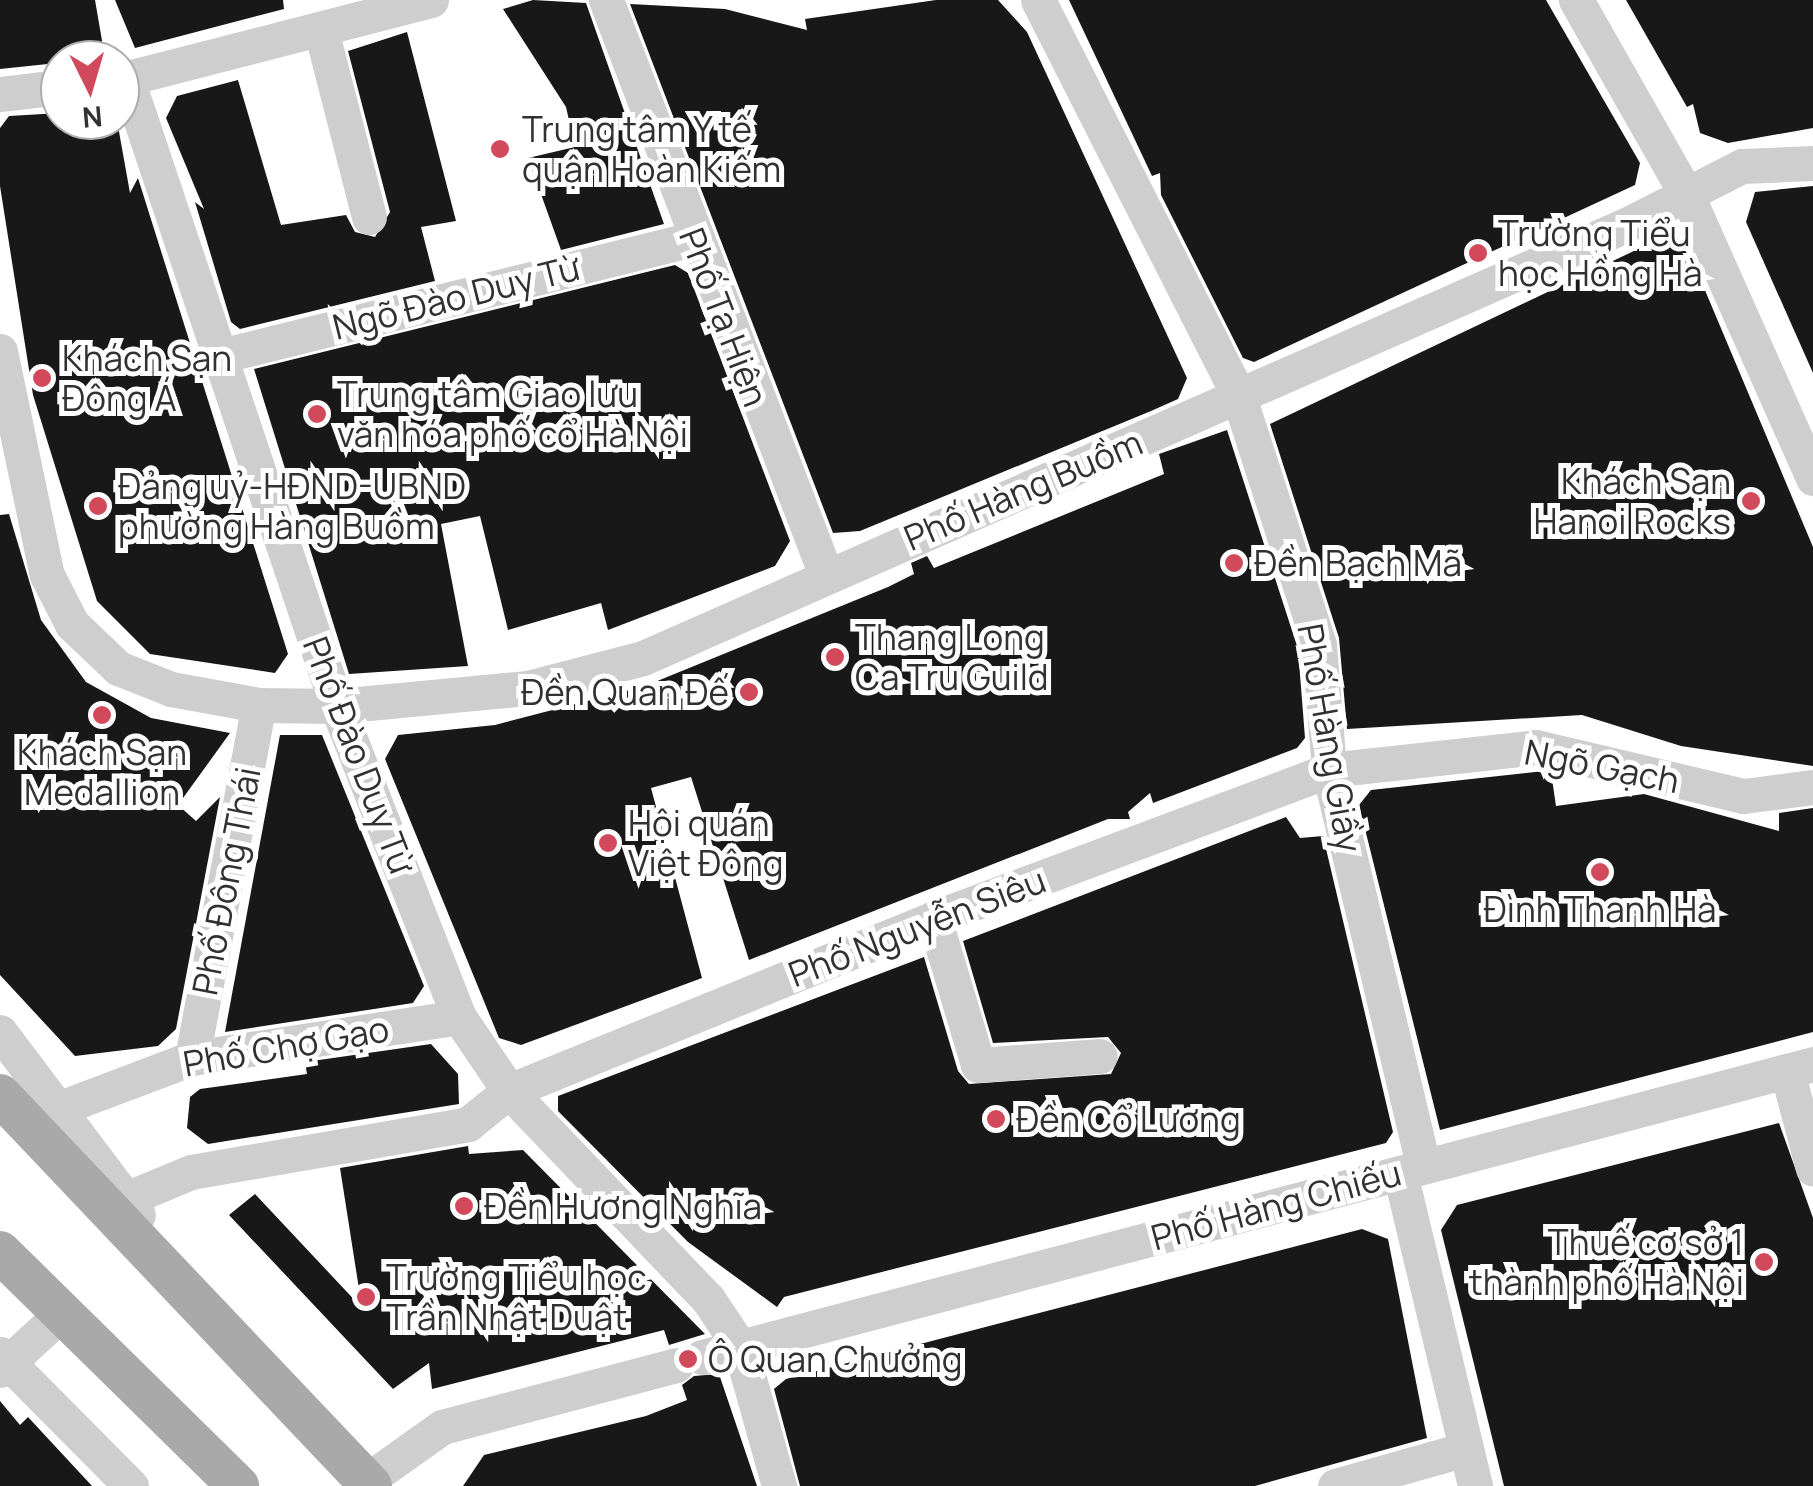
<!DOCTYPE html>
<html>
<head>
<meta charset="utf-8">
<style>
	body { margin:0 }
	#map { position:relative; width:1813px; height:1486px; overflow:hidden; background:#fff; font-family:Manrope,sans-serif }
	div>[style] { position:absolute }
	.building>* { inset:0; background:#181818 }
	.minor>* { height:35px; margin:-17.5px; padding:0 17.5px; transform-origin:17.5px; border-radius:17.5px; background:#cecece }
	.major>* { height:42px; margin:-21px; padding:0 21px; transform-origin:21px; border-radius:21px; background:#a9a9a9 }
	.dots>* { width:28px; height:28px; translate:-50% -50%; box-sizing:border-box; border:5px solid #fff; border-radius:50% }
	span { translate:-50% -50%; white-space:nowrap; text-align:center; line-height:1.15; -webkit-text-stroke:10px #fff; paint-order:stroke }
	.poi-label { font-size:35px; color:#313131 }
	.left { translate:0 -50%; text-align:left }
	.right { translate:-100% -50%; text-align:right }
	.street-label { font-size:35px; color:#313131 }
	.north { position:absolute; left:40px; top:40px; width:100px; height:100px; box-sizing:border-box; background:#fff; border:2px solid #adadad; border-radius:50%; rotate:175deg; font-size:28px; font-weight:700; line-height:40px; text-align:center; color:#313131 }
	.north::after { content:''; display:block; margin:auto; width:35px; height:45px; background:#d3495c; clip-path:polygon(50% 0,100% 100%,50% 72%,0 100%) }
</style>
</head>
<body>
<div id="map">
	<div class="building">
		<i style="clip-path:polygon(0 0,95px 0,105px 58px,0 69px)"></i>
		<i style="clip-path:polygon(115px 0,283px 0,284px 9px,135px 48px)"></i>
		<i style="clip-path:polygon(533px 0,586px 3px,664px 224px,561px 250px,528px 158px,575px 147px,566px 107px,503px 9px)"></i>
		<i style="clip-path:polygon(936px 0,998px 0,1027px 32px,1187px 378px,1178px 399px,1151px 411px,860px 531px,833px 533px,630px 4px,725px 9px,807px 30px,805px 19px)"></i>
		<i style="clip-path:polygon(1069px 0,1546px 0,1640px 163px,1635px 185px,1254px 362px,1243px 358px,1161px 195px,1160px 173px,1152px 176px)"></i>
		<i style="clip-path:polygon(1626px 0,1813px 0,1813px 128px,1728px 143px,1700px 133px,1693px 104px,1687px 107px)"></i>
		<i style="clip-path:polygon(407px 32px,456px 221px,421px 227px,435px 281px,240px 329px,231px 322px,195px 202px,204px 209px,166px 118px,177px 96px,238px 80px,281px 225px,346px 215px,355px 232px,375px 237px,390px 212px,348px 51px)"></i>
		<i style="clip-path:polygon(60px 113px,60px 120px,118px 126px,130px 193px,138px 178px,288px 654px,275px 673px,150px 654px,97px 601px,33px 395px,0 186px,0 128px,9px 116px)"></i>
		<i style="clip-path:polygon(1813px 186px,1813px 373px,1746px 222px,1755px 192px)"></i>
		<i style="clip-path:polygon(1657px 240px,1685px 250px,1699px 276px,1813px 547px,1813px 766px,1681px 746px,1582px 715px,1347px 729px,1339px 638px,1270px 424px)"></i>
		<i style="clip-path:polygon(675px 265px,688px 273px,790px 541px,775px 566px,608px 630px,601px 603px,508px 630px,480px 516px,441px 524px,468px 666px,349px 674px,254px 369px)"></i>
		<i style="clip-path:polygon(1227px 430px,1298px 649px,1305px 738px,1297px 748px,1153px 803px,1150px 793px,1128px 812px,1130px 819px,1108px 819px,749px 960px,691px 777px,651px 788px,702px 978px,521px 1045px,499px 1038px,385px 759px,398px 735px,495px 725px,645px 686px,888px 587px,914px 574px,911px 563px,927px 556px,934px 568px,1164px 474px,1159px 454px)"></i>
		<i style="clip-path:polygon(9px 514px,41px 620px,86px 682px,151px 718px,230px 733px,178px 805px,196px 821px,220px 797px,176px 1029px,158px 1046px,75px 1056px,0 975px,0 515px)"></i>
		<i style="clip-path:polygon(280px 735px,322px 735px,424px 986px,413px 1003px,225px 1032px)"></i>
		<i style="clip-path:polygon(1544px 771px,1551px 772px,1556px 806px,1644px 794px,1779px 831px,1779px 813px,1813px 808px,1813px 1032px,1440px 1130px,1359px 805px,1371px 790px)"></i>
		<i style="clip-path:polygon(1286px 817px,1300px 838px,1323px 836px,1393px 1132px,1386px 1143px,784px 1297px,777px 1307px,688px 1242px,558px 1111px,558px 1096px,924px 957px,958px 1071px,969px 1084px,1111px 1074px,1121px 1053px,1108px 1037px,993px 1043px,963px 941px)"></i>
		<i style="clip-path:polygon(431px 1044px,458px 1074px,459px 1104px,208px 1144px,187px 1128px,190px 1097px,200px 1089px,307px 1074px,305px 1062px)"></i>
		<i style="clip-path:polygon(1779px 1123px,1813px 1218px,1813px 1486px,1504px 1486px,1441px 1230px,1457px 1205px)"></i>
		<i style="clip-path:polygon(468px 1146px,469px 1154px,523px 1150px,705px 1334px,669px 1345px,664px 1330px,432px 1389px,429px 1363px,393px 1389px,229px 1215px,255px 1194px,362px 1308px,340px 1168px)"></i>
		<i style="clip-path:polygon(1362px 1229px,1388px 1239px,1427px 1438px,1255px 1486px,800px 1486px,774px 1389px,786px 1379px)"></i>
		<i style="clip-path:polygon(719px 1374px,757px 1486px,463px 1486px,484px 1455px,646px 1416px,687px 1400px,682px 1385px,694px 1376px)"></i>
		<i style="clip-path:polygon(0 1401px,20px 1425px,28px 1417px,92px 1486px,0 1486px)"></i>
	</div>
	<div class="minor">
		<i style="left:606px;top:0;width:616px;rotate:69.06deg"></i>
		<i style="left:1038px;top:0;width:445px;rotate:63.1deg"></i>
		<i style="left:1239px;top:397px;width:261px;rotate:72.1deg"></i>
		<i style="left:1319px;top:645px;width:125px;rotate:85.4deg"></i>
		<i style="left:1329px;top:770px;width:407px;rotate:76.6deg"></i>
		<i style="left:1576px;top:0;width:224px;rotate:60.4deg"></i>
		<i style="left:1687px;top:195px;width:310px;rotate:66deg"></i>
		<i style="left:321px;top:30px;width:193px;rotate:75.6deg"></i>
		<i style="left:127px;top:79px;width:661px;rotate:71.48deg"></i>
		<i style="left:337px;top:706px;width:334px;rotate:68.6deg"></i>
		<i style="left:459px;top:1017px;width:89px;rotate:56deg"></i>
		<i style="left:509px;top:1091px;width:288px;rotate:46.3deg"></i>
		<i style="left:708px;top:1299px;width:58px;rotate:56.3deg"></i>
		<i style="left:740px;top:1347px;width:144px;rotate:74.3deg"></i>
		<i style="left:120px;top:80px;width:321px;rotate:-14.4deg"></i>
		<i style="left:0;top:94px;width:60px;rotate:-6.7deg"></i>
		<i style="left:0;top:351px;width:229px;rotate:78.2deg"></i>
		<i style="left:47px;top:575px;width:55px;rotate:63deg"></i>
		<i style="left:72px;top:624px;width:64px;rotate:43.7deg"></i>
		<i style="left:118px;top:668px;width:57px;rotate:21.6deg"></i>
		<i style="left:171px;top:689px;width:89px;rotate:10.3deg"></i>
		<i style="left:259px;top:705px;width:78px;rotate:0.7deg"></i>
		<i style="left:337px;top:706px;width:192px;rotate:-5.4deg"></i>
		<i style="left:528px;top:688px;width:119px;rotate:-14.6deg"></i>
		<i style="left:643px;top:658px;width:1074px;rotate:-23.77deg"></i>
		<i style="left:1626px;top:225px;width:130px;rotate:-27deg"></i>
		<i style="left:1742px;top:166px;width:71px;rotate:-2.4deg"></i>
		<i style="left:220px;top:356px;width:487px;rotate:-13.9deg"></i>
		<i style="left:934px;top:918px;width:153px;rotate:73.3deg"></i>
		<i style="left:978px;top:1065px;width:122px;rotate:-4.2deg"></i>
		<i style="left:0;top:1032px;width:229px;rotate:53deg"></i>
		<i style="left:192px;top:1058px;width:359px;rotate:-79.3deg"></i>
		<i style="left:1787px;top:1071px;width:101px;rotate:75.1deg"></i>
		<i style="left:60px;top:1108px;width:141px;rotate:-20.7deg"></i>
		<i style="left:192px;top:1058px;width:270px;rotate:-8.7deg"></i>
		<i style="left:1400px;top:1173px;width:322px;rotate:76.5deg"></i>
		<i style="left:126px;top:1199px;width:70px;rotate:-22.6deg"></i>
		<i style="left:191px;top:1172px;width:281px;rotate:-9.8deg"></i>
		<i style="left:468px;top:1124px;width:53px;rotate:-38.8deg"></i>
		<i style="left:509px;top:1091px;width:459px;rotate:-22.1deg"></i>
		<i style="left:934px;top:918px;width:422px;rotate:-20.5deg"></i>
		<i style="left:1329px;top:770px;width:208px;rotate:-6.3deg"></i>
		<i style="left:1536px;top:747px;width:213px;rotate:13.3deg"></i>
		<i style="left:1743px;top:796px;width:71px;rotate:-7.3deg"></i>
		<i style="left:0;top:1354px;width:186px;rotate:45.2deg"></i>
		<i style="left:702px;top:1357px;width:1149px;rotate:-14.77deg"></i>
		<i style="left:0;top:1370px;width:86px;rotate:-42.6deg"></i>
		<i style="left:366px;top:1481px;width:93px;rotate:-35.4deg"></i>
		<i style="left:442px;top:1427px;width:242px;rotate:-14.8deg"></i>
		<i style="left:1335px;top:1486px;width:136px;rotate:-15.8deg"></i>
	</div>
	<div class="major">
		<i style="left:0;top:1095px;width:539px;rotate:46.5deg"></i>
		<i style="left:0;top:1252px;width:334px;rotate:44.5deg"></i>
	</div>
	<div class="dots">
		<i style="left:500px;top:149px;background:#d3495c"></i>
		<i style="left:1478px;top:253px;background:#d3495c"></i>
		<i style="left:42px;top:378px;background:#d3495c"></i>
		<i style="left:317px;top:414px;background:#d3495c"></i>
		<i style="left:1751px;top:501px;background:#d3495c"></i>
		<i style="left:98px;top:506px;background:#d3495c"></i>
		<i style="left:1234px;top:563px;background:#d3495c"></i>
		<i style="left:835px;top:657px;background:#d3495c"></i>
		<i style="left:749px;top:692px;background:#d3495c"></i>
		<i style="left:102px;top:715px;background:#d3495c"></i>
		<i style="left:608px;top:843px;background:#d3495c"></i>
		<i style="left:1600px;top:872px;background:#d3495c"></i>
		<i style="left:996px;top:1119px;background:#d3495c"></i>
		<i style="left:464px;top:1206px;background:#d3495c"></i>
		<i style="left:1764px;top:1262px;background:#d3495c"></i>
		<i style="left:366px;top:1297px;background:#d3495c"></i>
		<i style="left:688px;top:1359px;background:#d3495c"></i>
	</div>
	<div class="poi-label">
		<span class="left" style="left:522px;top:149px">Trung tâm Y tế<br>quận Hoàn Kiếm</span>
		<span class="left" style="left:1498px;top:253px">Trường Tiểu<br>học Hồng Hà</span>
		<span class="left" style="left:62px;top:378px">Khách Sạn<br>Đông Á</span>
		<span class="left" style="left:337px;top:414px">Trung tâm Giao lưu<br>văn hóa phố cổ Hà Nội</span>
		<span class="right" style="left:1731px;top:501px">Khách Sạn<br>Hanoi Rocks</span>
		<span class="left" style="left:118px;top:506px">Đảng uỷ-HĐND-UBND<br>phường Hàng Buồm</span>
		<span class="left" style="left:1254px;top:563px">Đền Bạch Mã</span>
		<span class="left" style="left:855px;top:657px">Thang Long<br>Ca Tru Guild</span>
		<span class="right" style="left:729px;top:692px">Đền Quan Đế</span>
		<span style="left:102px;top:772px">Khách Sạn<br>Medallion</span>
		<span class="left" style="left:628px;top:843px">Hội quán<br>Việt Đông</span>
		<span style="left:1600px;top:909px">Đình Thanh Hà</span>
		<span class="left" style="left:1016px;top:1119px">Đền Cổ Lương</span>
		<span class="left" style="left:484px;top:1206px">Đền Hương Nghĩa</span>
		<span class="right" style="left:1744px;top:1262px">Thuế cơ sở 1<br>thành phố Hà Nội</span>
		<span class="left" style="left:386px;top:1297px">Trường Tiểu học<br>Trần Nhật Duật</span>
		<span class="left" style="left:708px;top:1359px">Ô Quan Chưởng</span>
	</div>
	<div class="street-label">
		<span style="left:456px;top:297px;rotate:-14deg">Ngõ Đào Duy Từ</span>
		<span style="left:724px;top:317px;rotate:69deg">Phố Tạ Hiện</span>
		<span style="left:1023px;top:490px;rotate:-23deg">Phố Hàng Buồm</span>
		<span style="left:1330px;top:738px;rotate:80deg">Phố Hàng Giầy</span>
		<span style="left:359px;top:755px;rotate:69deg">Phố Đào Duy Từ</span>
		<span style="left:1602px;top:766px;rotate:11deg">Ngõ Gạch</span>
		<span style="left:226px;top:881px;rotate:-79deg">Phố Đông Thái</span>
		<span style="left:917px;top:927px;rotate:-21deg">Phố Nguyễn Siêu</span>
		<span style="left:286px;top:1046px;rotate:-10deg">Phố Chợ Gạo</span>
		<span style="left:1276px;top:1205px;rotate:-15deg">Phố Hàng Chiếu</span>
	</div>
	<div class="north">N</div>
</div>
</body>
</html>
